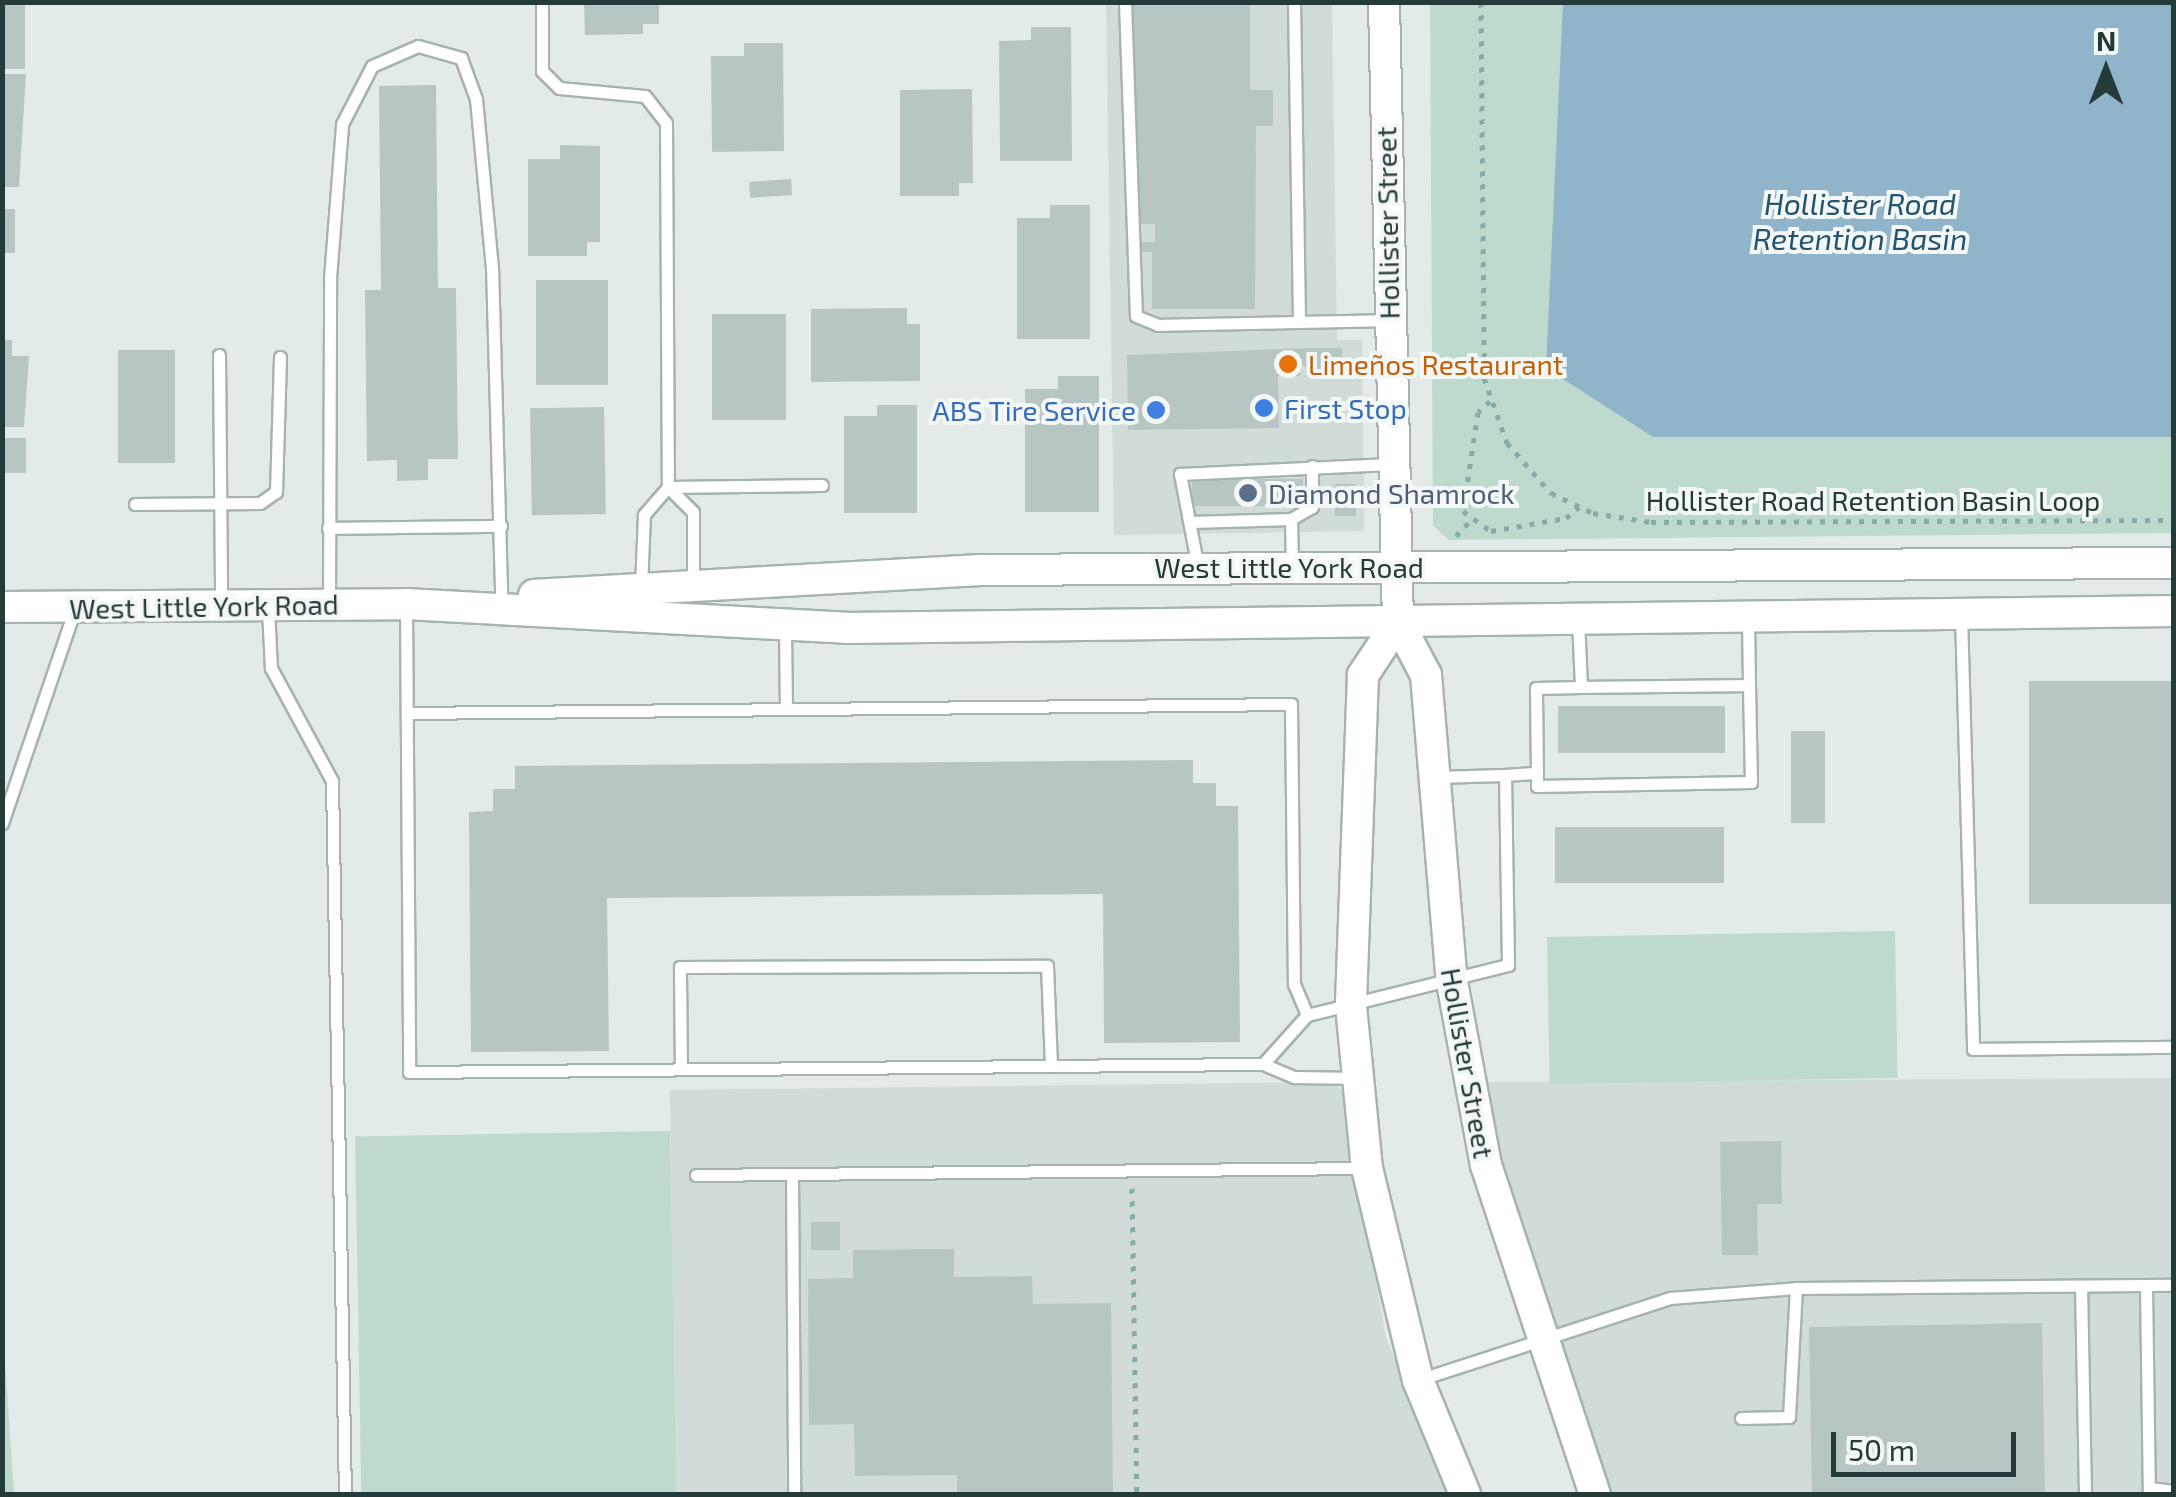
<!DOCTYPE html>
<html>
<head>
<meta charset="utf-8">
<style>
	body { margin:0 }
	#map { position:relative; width:2176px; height:1497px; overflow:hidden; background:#e3ebe9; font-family:"Exo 2",sans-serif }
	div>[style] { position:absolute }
	.built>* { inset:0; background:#d1dbd8 }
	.green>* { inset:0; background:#bedacc; transform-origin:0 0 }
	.water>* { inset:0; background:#90b5cb }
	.building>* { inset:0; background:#b8c6c3; transform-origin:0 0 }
	.path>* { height:5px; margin-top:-2.5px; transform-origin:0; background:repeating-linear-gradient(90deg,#86aca8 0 5px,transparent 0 13px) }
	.roads { filter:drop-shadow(2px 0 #a6b3b1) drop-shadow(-2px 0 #a6b3b1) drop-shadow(0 2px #a6b3b1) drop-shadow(0 -2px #a6b3b1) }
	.lane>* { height:11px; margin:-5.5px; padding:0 5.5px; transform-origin:5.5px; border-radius:5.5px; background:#fff }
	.secondary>* { height:30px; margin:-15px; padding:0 15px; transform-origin:15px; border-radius:15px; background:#fff }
	.dots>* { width:28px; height:28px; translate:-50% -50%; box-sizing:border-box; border:5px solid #f3f8f7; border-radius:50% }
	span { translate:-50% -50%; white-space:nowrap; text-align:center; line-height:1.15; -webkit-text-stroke:8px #f3f8f7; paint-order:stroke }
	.street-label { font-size:28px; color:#243b39 }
	.food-label { font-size:28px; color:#c56008 }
	.left { translate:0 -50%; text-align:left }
	.shop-label { font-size:28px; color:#366cbe }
	.right { translate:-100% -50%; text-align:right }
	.service-label { font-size:28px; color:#4e5e75 }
	.water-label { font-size:30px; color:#245370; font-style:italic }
	.frame { position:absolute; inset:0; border:5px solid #243b39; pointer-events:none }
	.north { position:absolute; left:2056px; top:20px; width:100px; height:100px; -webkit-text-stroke:8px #f3f8f7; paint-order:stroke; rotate:0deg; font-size:28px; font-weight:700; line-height:40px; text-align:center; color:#243b39 }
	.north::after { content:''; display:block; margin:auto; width:35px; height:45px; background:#243b39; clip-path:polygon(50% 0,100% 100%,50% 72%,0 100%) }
	.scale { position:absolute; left:1831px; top:1432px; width:185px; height:45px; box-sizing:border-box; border:5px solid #243b39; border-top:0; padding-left:12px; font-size:30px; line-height:35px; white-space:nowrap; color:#243b39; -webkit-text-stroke:8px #f3f8f7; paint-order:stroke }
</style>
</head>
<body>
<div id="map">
	<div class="built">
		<i style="clip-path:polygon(1106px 3px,1332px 3px,1337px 340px,1362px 340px,1364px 531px,1114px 535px)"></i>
		<i style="clip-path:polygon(2173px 1078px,2173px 1494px,1609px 1494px,1509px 1188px,1485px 1082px)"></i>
		<i style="clip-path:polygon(1332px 1082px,1344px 1092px,1386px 1338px,1453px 1494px,675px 1494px,670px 1090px)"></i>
	</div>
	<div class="green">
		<i style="clip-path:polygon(1430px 3px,2173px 3px,2173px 533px,1449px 540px,1433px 526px)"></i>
		<i style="left:1895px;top:931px;width:147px;height:348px;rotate:89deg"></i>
		<i style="left:670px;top:1131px;width:363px;height:315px;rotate:89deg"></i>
		<i style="clip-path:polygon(2px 1332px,3px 1332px,14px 1494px,3px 1494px)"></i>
	</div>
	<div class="water">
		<i style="clip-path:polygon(1563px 2px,2173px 3px,2173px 437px,1653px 437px,1546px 368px)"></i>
	</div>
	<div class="building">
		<i style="left:2px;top:2px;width:23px;height:67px"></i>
		<i style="clip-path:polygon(584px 2px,659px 2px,659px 24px,643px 24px,643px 34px,585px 35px)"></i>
		<i style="clip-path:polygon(1131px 2px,1250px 2px,1250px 90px,1273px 90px,1273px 126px,1256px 126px,1255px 309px,1152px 309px,1152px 252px,1138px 252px,1138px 242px,1155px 242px,1155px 224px,1132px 224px)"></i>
		<i style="clip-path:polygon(1031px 27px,1071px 27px,1072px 161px,1000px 161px,999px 41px,1031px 40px)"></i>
		<i style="clip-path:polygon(744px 43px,783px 43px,784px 151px,712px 152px,711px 56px,744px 56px)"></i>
		<i style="clip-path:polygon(2px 74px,26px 74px,19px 187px,2px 187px)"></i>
		<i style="clip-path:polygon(436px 85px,438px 288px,456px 288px,458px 459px,428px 459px,428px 480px,397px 481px,397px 460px,367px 461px,365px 290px,381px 290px,379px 86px)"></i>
		<i style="clip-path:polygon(972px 89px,973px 183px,959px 183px,959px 196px,900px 196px,900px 90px)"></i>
		<i style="clip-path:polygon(560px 145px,600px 146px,600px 242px,587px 242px,587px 256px,528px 256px,528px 159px,560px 159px)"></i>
		<i style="left:791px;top:179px;width:16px;height:42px;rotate:86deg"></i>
		<i style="clip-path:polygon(1050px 205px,1090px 205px,1090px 339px,1017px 339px,1017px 218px,1050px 218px)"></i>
		<i style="left:2px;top:209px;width:13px;height:44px"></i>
		<i style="left:536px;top:280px;width:72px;height:105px"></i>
		<i style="clip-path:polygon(907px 308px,907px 324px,920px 324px,920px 381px,811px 382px,811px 309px)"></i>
		<i style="left:712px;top:314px;width:74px;height:106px"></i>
		<i style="clip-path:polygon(2px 340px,12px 340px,12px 356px,29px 356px,24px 427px,2px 427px)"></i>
		<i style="clip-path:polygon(1308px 348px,1342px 348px,1342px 376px,1315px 376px,1300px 362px,1300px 376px,1278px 376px,1279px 428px,1128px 430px,1127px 355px)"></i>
		<i style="left:118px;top:350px;width:57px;height:113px"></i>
		<i style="clip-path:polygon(1058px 376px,1099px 376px,1099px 512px,1025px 512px,1025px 389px,1058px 389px)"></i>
		<i style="clip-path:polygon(877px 405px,917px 405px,917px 513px,844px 513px,844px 416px,877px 416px)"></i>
		<i style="left:604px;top:407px;width:107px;height:74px;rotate:89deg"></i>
		<i style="left:2px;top:438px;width:24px;height:35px"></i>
		<i style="left:1303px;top:479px;width:27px;height:111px;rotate:90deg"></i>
		<i style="left:1356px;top:484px;width:32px;height:21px;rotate:90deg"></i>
		<i style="left:2174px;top:681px;width:223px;height:145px;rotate:90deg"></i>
		<i style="left:1725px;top:706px;width:47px;height:167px;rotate:90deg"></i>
		<i style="left:1791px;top:731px;width:34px;height:92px"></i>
		<i style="clip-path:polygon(1193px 760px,1193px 783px,1216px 783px,1216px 806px,1238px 806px,1240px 1042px,1104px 1043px,1103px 894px,607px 898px,609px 1051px,471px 1052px,469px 812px,493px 811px,493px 789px,515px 789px,515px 766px)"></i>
		<i style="left:1724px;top:827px;width:56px;height:169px;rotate:90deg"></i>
		<i style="clip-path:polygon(1781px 1141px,1782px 1204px,1757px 1204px,1758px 1255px,1722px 1255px,1720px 1142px)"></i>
		<i style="left:811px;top:1222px;width:29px;height:28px"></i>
		<i style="clip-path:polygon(954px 1249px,954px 1277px,1032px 1276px,1033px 1304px,1111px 1303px,1113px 1494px,957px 1494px,957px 1475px,855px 1476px,854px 1424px,809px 1425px,808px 1279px,853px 1278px,853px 1250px)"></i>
		<i style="left:2042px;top:1323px;width:171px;height:233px;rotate:89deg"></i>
	</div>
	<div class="path">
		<i style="left:1481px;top:2px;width:376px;rotate:89.5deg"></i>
		<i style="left:1484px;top:378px;width:69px;rotate:70.5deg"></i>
		<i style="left:1507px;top:443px;width:67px;rotate:48.7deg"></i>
		<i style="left:1551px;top:493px;width:47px;rotate:25.5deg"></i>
		<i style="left:1593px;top:513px;width:59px;rotate:8.8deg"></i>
		<i style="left:1651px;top:522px;width:523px;rotate:-0.22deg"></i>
		<i style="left:1490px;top:401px;width:16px;rotate:137deg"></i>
		<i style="left:1478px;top:412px;width:100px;rotate:98.6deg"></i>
		<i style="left:1463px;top:511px;width:34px;rotate:36deg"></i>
		<i style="left:1491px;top:531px;width:76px;rotate:-9.8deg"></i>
		<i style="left:1566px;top:518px;width:17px;rotate:-40deg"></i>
		<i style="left:1456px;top:536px;width:22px;rotate:-47deg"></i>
		<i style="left:1132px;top:1188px;width:306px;rotate:89.1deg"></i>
	</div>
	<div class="roads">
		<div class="lane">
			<i style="left:542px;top:2px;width:69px;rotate:90deg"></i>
			<i style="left:542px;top:71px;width:24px;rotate:45deg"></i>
			<i style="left:559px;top:88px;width:86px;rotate:5.3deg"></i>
			<i style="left:645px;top:96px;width:34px;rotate:52deg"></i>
			<i style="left:666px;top:123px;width:364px;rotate:89.7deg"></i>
			<i style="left:668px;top:487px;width:37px;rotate:131deg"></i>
			<i style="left:644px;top:515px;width:72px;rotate:92.4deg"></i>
			<i style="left:1125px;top:2px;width:314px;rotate:88deg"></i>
			<i style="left:1136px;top:316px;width:24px;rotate:22deg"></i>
			<i style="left:1158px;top:325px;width:231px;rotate:-1.2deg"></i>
			<i style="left:1294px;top:2px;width:318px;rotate:89.1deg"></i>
			<i style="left:219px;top:355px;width:250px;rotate:89.5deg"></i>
			<i style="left:668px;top:487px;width:154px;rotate:-0.7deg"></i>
			<i style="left:668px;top:487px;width:35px;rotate:45deg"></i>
			<i style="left:693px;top:512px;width:71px;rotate:90deg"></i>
			<i style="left:135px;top:504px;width:125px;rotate:-0.5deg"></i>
			<i style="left:260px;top:503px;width:19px;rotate:-35deg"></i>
			<i style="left:276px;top:492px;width:135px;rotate:-88.3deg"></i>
			<i style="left:1291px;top:519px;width:24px;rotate:-30deg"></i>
			<i style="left:1312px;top:507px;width:41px;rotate:-90deg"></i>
			<i style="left:1191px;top:522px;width:100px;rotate:-1.7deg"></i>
			<i style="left:1291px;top:519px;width:48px;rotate:88.8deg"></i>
			<i style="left:328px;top:528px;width:173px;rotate:-0.7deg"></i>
			<i style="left:1198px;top:568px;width:96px;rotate:-100.8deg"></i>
			<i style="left:1180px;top:474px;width:210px;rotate:-2.7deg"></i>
			<i style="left:329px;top:603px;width:325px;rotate:-89.8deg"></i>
			<i style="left:330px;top:278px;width:154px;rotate:-85.5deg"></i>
			<i style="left:342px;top:124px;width:65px;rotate:-62.7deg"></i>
			<i style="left:372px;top:66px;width:50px;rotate:-23.5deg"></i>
			<i style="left:418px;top:46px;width:45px;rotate:15.6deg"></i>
			<i style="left:461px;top:58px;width:44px;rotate:69.9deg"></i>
			<i style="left:476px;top:99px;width:169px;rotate:84.6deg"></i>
			<i style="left:492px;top:267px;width:330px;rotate:88.4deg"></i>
			<i style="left:406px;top:608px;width:464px;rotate:89.6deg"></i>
			<i style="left:409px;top:1072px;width:854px;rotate:-0.54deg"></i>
			<i style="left:1263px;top:1064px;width:66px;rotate:-48.1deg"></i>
			<i style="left:1307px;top:1015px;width:207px;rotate:-14deg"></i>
			<i style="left:1508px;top:965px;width:190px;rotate:-90.9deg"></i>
			<i style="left:1505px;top:775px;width:71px;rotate:178.4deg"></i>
			<i style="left:268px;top:609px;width:59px;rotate:87.1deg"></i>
			<i style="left:271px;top:668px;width:128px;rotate:61.6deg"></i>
			<i style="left:332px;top:781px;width:713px;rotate:88.96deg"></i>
			<i style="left:1961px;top:614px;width:435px;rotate:88.4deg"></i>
			<i style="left:1973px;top:1049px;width:201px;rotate:-0.6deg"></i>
			<i style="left:1578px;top:620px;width:67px;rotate:87.4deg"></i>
			<i style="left:1581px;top:687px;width:168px;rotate:-0.7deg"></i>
			<i style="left:1749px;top:685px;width:65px;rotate:-90.9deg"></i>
			<i style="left:785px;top:629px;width:80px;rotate:89.3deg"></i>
			<i style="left:407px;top:713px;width:884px;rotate:-0.58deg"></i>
			<i style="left:1291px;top:704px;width:280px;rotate:89.4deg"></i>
			<i style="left:1294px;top:984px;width:34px;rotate:67deg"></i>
			<i style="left:1537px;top:773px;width:13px;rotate:90deg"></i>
			<i style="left:1537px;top:786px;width:214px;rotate:-1.1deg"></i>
			<i style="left:1751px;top:782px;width:97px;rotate:-91.2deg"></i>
			<i style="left:1505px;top:775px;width:32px;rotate:-4deg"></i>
			<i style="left:1537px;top:773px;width:85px;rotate:-90.7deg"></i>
			<i style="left:1536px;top:688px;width:45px;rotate:-1.3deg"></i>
			<i style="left:2px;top:823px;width:224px;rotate:-71.2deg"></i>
			<i style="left:1263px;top:1064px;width:34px;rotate:23deg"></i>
			<i style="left:1294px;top:1077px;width:63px;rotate:0.9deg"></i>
			<i style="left:681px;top:1069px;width:102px;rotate:-90.6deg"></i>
			<i style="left:680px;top:967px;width:367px;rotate:-0.2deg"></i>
			<i style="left:1047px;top:966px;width:100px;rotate:87.7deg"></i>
			<i style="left:792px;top:1174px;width:320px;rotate:89.6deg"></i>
			<i style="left:696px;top:1175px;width:667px;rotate:-0.6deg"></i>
			<i style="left:2081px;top:1286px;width:208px;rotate:88.9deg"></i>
			<i style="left:2146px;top:1286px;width:208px;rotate:89.2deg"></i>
			<i style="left:1421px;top:1379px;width:262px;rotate:-18deg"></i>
			<i style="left:1670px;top:1298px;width:126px;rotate:-4.5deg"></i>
			<i style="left:1796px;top:1288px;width:378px;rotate:-0.5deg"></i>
			<i style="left:1741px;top:1418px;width:48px;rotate:-1.2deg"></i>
			<i style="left:1789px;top:1417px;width:129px;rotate:-86.9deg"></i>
			<i style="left:2149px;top:1488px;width:25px;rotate:7deg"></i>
		</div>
		<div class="secondary">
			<i style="left:1384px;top:2px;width:620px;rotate:88.71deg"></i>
			<i style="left:1398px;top:622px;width:60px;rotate:62.2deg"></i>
			<i style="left:1426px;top:675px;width:308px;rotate:85.2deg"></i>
			<i style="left:1452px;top:982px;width:186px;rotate:79.5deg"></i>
			<i style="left:1486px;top:1165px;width:347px;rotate:71.7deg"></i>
			<i style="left:534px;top:595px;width:446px;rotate:-3.2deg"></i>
			<i style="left:979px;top:570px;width:1195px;rotate:-0.34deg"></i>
			<i style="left:2px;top:607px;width:404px;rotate:-0.4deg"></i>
			<i style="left:406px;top:604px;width:441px;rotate:3.1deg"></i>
			<i style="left:846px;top:628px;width:1328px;rotate:-0.73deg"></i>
			<i style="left:1398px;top:622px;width:64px;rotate:123.4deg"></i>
			<i style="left:1363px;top:675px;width:331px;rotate:92.1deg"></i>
			<i style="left:1351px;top:1006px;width:163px;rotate:84.4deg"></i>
			<i style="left:1367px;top:1168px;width:218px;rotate:76.5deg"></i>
			<i style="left:1418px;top:1380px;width:123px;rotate:67.6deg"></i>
		</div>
	</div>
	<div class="dots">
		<i style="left:1288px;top:364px;background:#e8710a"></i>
		<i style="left:1264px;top:408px;background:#3f7fe0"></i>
		<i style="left:1156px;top:410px;background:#3f7fe0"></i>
		<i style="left:1248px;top:493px;background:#5c6f8a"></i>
	</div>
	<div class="street-label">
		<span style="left:1387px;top:223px;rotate:-91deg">Hollister Street</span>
		<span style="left:1873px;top:500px">Hollister Road Retention Basin Loop</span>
		<span style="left:1289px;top:567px">West Little York Road</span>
		<span style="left:204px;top:606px;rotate:-1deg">West Little York Road</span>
		<span style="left:1468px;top:1063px;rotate:80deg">Hollister Street</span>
	</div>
	<div class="food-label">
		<span class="left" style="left:1308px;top:364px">Limeños Restaurant</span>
	</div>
	<div class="shop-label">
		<span class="left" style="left:1284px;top:408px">First Stop</span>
		<span class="right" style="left:1136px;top:410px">ABS Tire Service</span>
	</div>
	<div class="service-label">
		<span class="left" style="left:1268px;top:493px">Diamond Shamrock</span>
	</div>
	<div class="water-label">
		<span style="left:1860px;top:220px">Hollister Road<br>Retention Basin</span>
	</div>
	<div class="frame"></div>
	<div class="north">N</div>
	<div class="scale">50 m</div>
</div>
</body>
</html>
